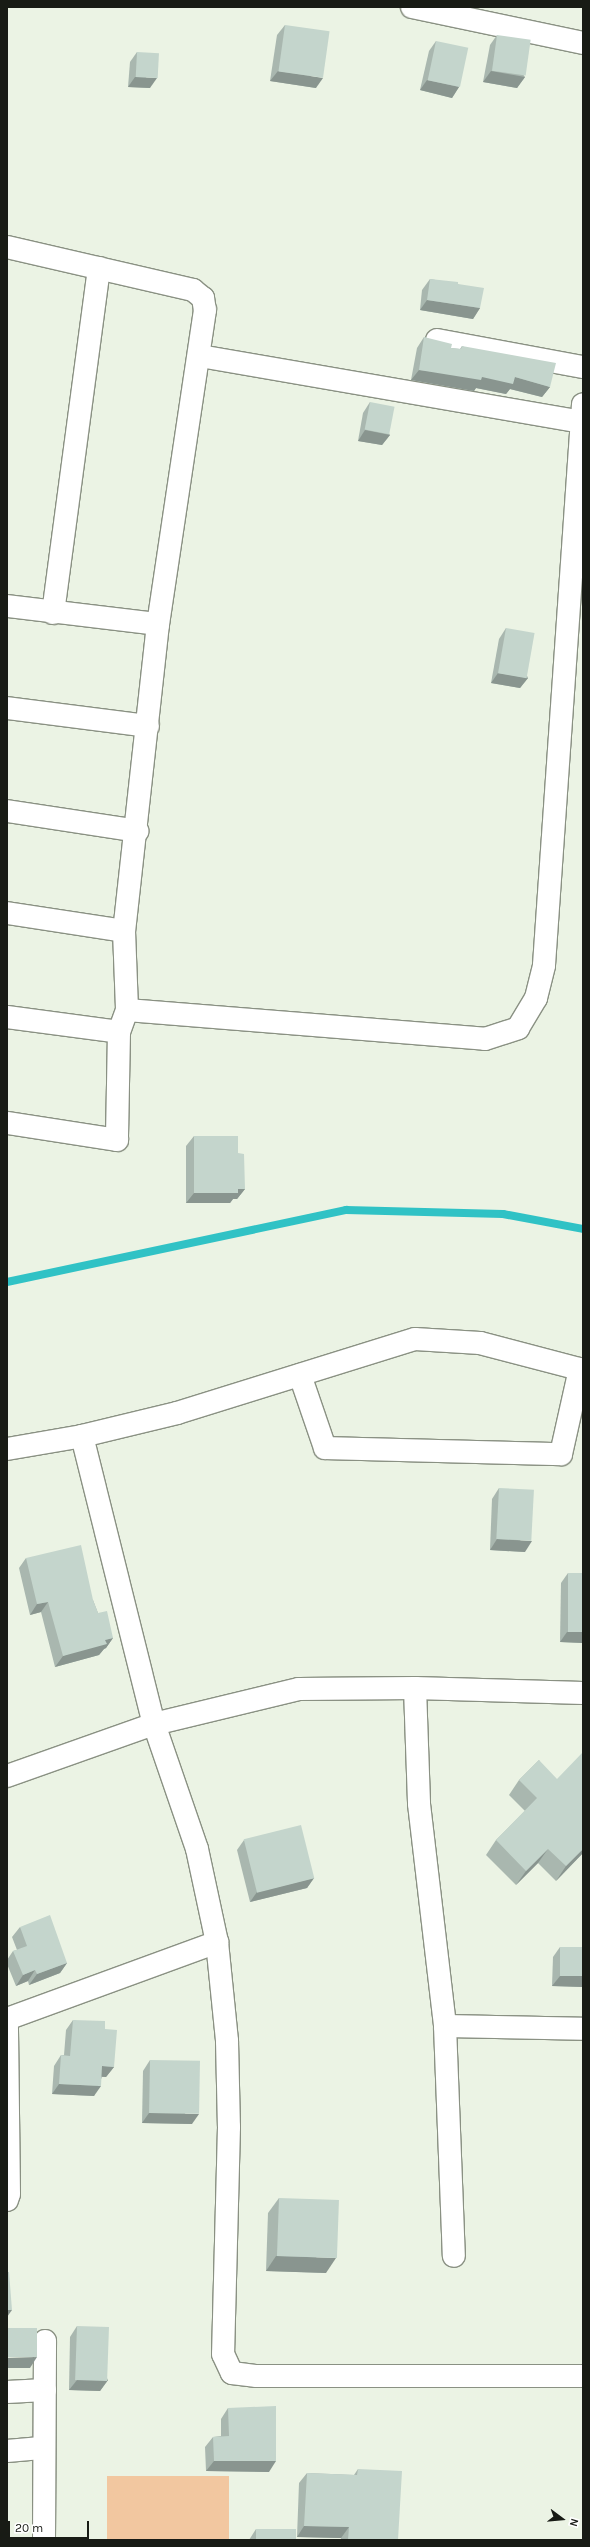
<!DOCTYPE html>
<html>
<head>
<meta charset="utf-8">
<style>
	body { margin:0 }
	#map { position:relative; width:590px; height:2547px; overflow:hidden; background:#ebf3e4; font-family:Karla,sans-serif }
	div>[style] { position:absolute }
	.green>* { inset:0; background:#f2c7a0; transform-origin:0 0 }
	.stream>* { height:8px; margin:-4px; padding:0 4px; transform-origin:4px; border-radius:4px; background:#30c2c5 }
	.roads { filter:drop-shadow(1px 0 #8a9183) drop-shadow(-1px 0 #8a9183) drop-shadow(0 1px #8a9183) drop-shadow(0 -1px #8a9183) }
	.street>* { height:22px; margin:-11px; padding:0 11px; transform-origin:11px; border-radius:11px; background:#fff }
	.wall>* { inset:0; background:#a9b7af }
	.shaded-wall>* { inset:0; background:#89958f }
	.building>* { inset:0; background:#c4d5cc; transform-origin:0 0 }
	span { translate:-50% -50%; white-space:nowrap; text-align:center; line-height:1.15; -webkit-text-stroke:3.5px #fff; paint-order:stroke }
	.frame { position:absolute; inset:0; border:8px solid #181b15; pointer-events:none }
	.north { position:absolute; left:542px; top:2499px; width:40px; height:40px; -webkit-text-stroke:3px #fff; paint-order:stroke; rotate:106deg; font-size:11px; font-weight:700; line-height:16px; text-align:center; color:#181b15 }
	.north::after { content:''; display:block; margin:auto; width:14px; height:18px; background:#181b15; clip-path:polygon(50% 0,100% 100%,50% 72%,0 100%) }
	.scale { position:absolute; left:8px; top:2521px; width:81px; height:18px; box-sizing:border-box; border:2px solid #181b15; border-top:0; padding-left:5px; font-size:12px; line-height:14px; white-space:nowrap; color:#181b15; -webkit-text-stroke:3px #fff; paint-order:stroke }
</style>
</head>
<body>
<div id="map">
	<div class="green">
		<i style="left:107px;top:2476px;width:122px;height:64px"></i>
	</div>
	<div class="stream">
		<i style="left:7px;top:1282px;width:347px;rotate:-12deg"></i>
		<i style="left:346px;top:1210px;width:157px;rotate:1.5deg"></i>
		<i style="left:503px;top:1214px;width:81px;rotate:10.6deg"></i>
	</div>
	<div class="roads">
		<div class="street">
			<i style="left:412px;top:7px;width:175px;rotate:11.9deg"></i>
			<i style="left:7px;top:247px;width:191px;rotate:13deg"></i>
			<i style="left:193px;top:290px;width:13px;rotate:39deg"></i>
			<i style="left:203px;top:298px;width:12px;rotate:81deg"></i>
			<i style="left:205px;top:310px;width:317px;rotate:98.5deg"></i>
			<i style="left:158px;top:624px;width:309px;rotate:96.3deg"></i>
			<i style="left:124px;top:931px;width:79px;rotate:87.8deg"></i>
			<i style="left:127px;top:1010px;width:23px;rotate:110deg"></i>
			<i style="left:119px;top:1032px;width:108px;rotate:91.1deg"></i>
			<i style="left:117px;top:1140px;width:111px;rotate:-171.2deg"></i>
			<i style="left:437px;top:340px;width:148px;rotate:10.5deg"></i>
			<i style="left:200px;top:356px;width:387px;rotate:9.8deg"></i>
			<i style="left:7px;top:606px;width:152px;rotate:6.8deg"></i>
			<i style="left:53px;top:613px;width:348px;rotate:-82.4deg"></i>
			<i style="left:7px;top:708px;width:142px;rotate:7.3deg"></i>
			<i style="left:7px;top:811px;width:132px;rotate:8.7deg"></i>
			<i style="left:7px;top:913px;width:118px;rotate:8.7deg"></i>
			<i style="left:127px;top:1010px;width:359px;rotate:4.6deg"></i>
			<i style="left:485px;top:1039px;width:35px;rotate:-18deg"></i>
			<i style="left:518px;top:1028px;width:35px;rotate:-59deg"></i>
			<i style="left:536px;top:998px;width:34px;rotate:-76deg"></i>
			<i style="left:544px;top:965px;width:562px;rotate:-86.02deg"></i>
			<i style="left:7px;top:1017px;width:113px;rotate:7.6deg"></i>
			<i style="left:300px;top:1375px;width:77px;rotate:71.1deg"></i>
			<i style="left:325px;top:1448px;width:236px;rotate:1.5deg"></i>
			<i style="left:561px;top:1454px;width:87px;rotate:-77.4deg"></i>
			<i style="left:82px;top:1436px;width:297px;rotate:76deg"></i>
			<i style="left:154px;top:1724px;width:132px;rotate:71deg"></i>
			<i style="left:197px;top:1849px;width:95px;rotate:77.9deg"></i>
			<i style="left:217px;top:1942px;width:100px;rotate:84.2deg"></i>
			<i style="left:227px;top:2041px;width:86px;rotate:88.7deg"></i>
			<i style="left:229px;top:2127px;width:227px;rotate:91.5deg"></i>
			<i style="left:223px;top:2354px;width:21px;rotate:65deg"></i>
			<i style="left:232px;top:2373px;width:25px;rotate:7deg"></i>
			<i style="left:257px;top:2376px;width:326px"></i>
			<i style="left:7px;top:1449px;width:76px;rotate:-9.8deg"></i>
			<i style="left:82px;top:1436px;width:98px;rotate:-13.6deg"></i>
			<i style="left:177px;top:1413px;width:249px;rotate:-17.3deg"></i>
			<i style="left:415px;top:1339px;width:65px;rotate:3.5deg"></i>
			<i style="left:480px;top:1343px;width:106px;rotate:14.7deg"></i>
			<i style="left:415px;top:1688px;width:116px;rotate:88deg"></i>
			<i style="left:419px;top:1804px;width:224px;rotate:83.3deg"></i>
			<i style="left:445px;top:2026px;width:230px;rotate:87.8deg"></i>
			<i style="left:7px;top:1776px;width:156px;rotate:-19.5deg"></i>
			<i style="left:154px;top:1724px;width:149px;rotate:-13.6deg"></i>
			<i style="left:299px;top:1689px;width:116px;rotate:-0.5deg"></i>
			<i style="left:415px;top:1688px;width:168px;rotate:1.7deg"></i>
			<i style="left:7px;top:2019px;width:224px;rotate:-20.1deg"></i>
			<i style="left:445px;top:2026px;width:138px;rotate:1.2deg"></i>
			<i style="left:7px;top:2200px;width:6px;rotate:-72deg"></i>
			<i style="left:9px;top:2194px;width:175px;rotate:-90.7deg"></i>
			<i style="left:7px;top:2392px;width:38px;rotate:-3deg"></i>
			<i style="left:7px;top:2451px;width:37px;rotate:-5deg"></i>
			<i style="left:44px;top:2540px;width:199px;rotate:-89.7deg"></i>
		</div>
	</div>
	<div class="wall">
		<i style="clip-path:polygon(285px 25px,316px 88px,270px 81px,277px 35px)"></i>
		<i style="clip-path:polygon(497px 35px,525px 77px,517px 88px,483px 82px,490px 45px)"></i>
		<i style="clip-path:polygon(436px 41px,459px 87px,452px 98px,420px 90px,429px 51px)"></i>
		<i style="clip-path:polygon(137px 52px,150px 88px,128px 87px,130px 62px)"></i>
		<i style="clip-path:polygon(430px 279px,458px 284px,480px 308px,473px 319px,420px 310px,422px 290px)"></i>
		<i style="clip-path:polygon(424px 337px,451px 348px,460px 349px,462px 346px,550px 387px,542px 397px,510px 389px,506px 394px,476px 388px,474px 391px,411px 380px,417px 348px)"></i>
		<i style="clip-path:polygon(370px 402px,390px 435px,382px 445px,358px 441px,363px 413px)"></i>
		<i style="clip-path:polygon(506px 628px,528px 678px,520px 688px,491px 683px,499px 639px)"></i>
		<i style="clip-path:polygon(194px 1136px,245px 1189px,237px 1199px,233px 1199px,230px 1203px,186px 1203px,186px 1146px)"></i>
		<i style="clip-path:polygon(499px 1488px,525px 1552px,490px 1550px,492px 1499px)"></i>
		<i style="clip-path:polygon(26px 1558px,93px 1600px,98px 1613px,113px 1638px,106px 1648px,104px 1649px,99px 1655px,55px 1667px,41px 1612px,30px 1615px,19px 1568px)"></i>
		<i style="clip-path:polygon(568px 1573px,583px 1643px,560px 1642px,561px 1583px)"></i>
		<i style="clip-path:polygon(539px 1760px,583px 1853px,556px 1881px,538px 1863px,516px 1885px,486px 1855px,496px 1840px,525px 1811px,509px 1795px,519px 1780px)"></i>
		<i style="clip-path:polygon(244px 1840px,314px 1878px,307px 1888px,250px 1902px,237px 1850px)"></i>
		<i style="clip-path:polygon(20px 1927px,67px 1963px,60px 1973px,29px 1985px,28px 1981px,16px 1986px,7px 1964px,7px 1960px,13px 1951px,17px 1950px,12px 1937px)"></i>
		<i style="clip-path:polygon(560px 1947px,583px 1947px,583px 1987px,552px 1986px,553px 1957px)"></i>
		<i style="clip-path:polygon(73px 2020px,105px 2029px,114px 2067px,106px 2077px,102px 2077px,94px 2096px,52px 2094px,54px 2066px,61px 2055px,64px 2055px,66px 2030px)"></i>
		<i style="clip-path:polygon(150px 2060px,192px 2124px,142px 2123px,143px 2071px)"></i>
		<i style="clip-path:polygon(279px 2198px,326px 2273px,266px 2271px,268px 2213px)"></i>
		<i style="clip-path:polygon(77px 2326px,108px 2380px,100px 2391px,69px 2390px,70px 2337px)"></i>
		<i style="clip-path:polygon(228px 2408px,269px 2472px,206px 2471px,205px 2447px,213px 2437px,221px 2436px,221px 2419px)"></i>
		<i style="clip-path:polygon(358px 2469px,398px 2540px,341px 2540px,341px 2538px,297px 2537px,299px 2483px,307px 2473px,354px 2475px)"></i>
		<i style="clip-path:polygon(256px 2529px,296px 2540px,249px 2540px)"></i>
	</div>
	<div class="shaded-wall">
		<i style="clip-path:polygon(278px 71px,323px 78px,316px 88px,270px 81px)"></i>
		<i style="clip-path:polygon(491px 71px,525px 77px,517px 88px,483px 82px)"></i>
		<i style="clip-path:polygon(135px 77px,157px 78px,150px 88px,128px 87px)"></i>
		<i style="clip-path:polygon(427px 80px,459px 87px,452px 98px,420px 90px)"></i>
		<i style="clip-path:polygon(427px 300px,480px 308px,473px 319px,420px 310px)"></i>
		<i style="clip-path:polygon(419px 370px,482px 377px,515px 377px,550px 387px,542px 397px,510px 389px,506px 394px,476px 388px,474px 391px,411px 380px)"></i>
		<i style="clip-path:polygon(365px 430px,390px 435px,382px 445px,358px 441px)"></i>
		<i style="clip-path:polygon(498px 673px,528px 678px,520px 688px,491px 683px)"></i>
		<i style="clip-path:polygon(238px 1189px,245px 1189px,237px 1199px,233px 1199px,230px 1203px,186px 1203px,194px 1193px)"></i>
		<i style="clip-path:polygon(497px 1539px,532px 1541px,525px 1552px,490px 1550px)"></i>
		<i style="clip-path:polygon(48px 1602px,41px 1612px,30px 1615px,37px 1604px)"></i>
		<i style="clip-path:polygon(567px 1632px,583px 1632px,583px 1643px,560px 1642px)"></i>
		<i style="clip-path:polygon(113px 1638px,106px 1648px,104px 1649px,99px 1655px,55px 1667px,63px 1656px,105px 1640px)"></i>
		<i style="clip-path:polygon(548px 1849px,538px 1863px,516px 1885px,526px 1871px)"></i>
		<i style="clip-path:polygon(583px 1849px,583px 1853px,556px 1881px,566px 1866px)"></i>
		<i style="clip-path:polygon(314px 1878px,307px 1888px,250px 1902px,257px 1892px)"></i>
		<i style="clip-path:polygon(67px 1963px,60px 1973px,29px 1985px,37px 1974px)"></i>
		<i style="clip-path:polygon(35px 1970px,28px 1981px,16px 1986px,23px 1975px)"></i>
		<i style="clip-path:polygon(560px 1976px,583px 1976px,583px 1987px,552px 1986px)"></i>
		<i style="clip-path:polygon(102px 2066px,114px 2067px,106px 2077px,95px 2076px)"></i>
		<i style="clip-path:polygon(59px 2084px,101px 2086px,94px 2096px,52px 2094px)"></i>
		<i style="clip-path:polygon(149px 2113px,199px 2114px,192px 2124px,142px 2123px)"></i>
		<i style="clip-path:polygon(276px 2256px,336px 2258px,326px 2273px,266px 2271px)"></i>
		<i style="clip-path:polygon(7px 2310px,12px 2310px,7px 2317px)"></i>
		<i style="clip-path:polygon(37px 2357px,30px 2368px,7px 2368px,7px 2358px)"></i>
		<i style="clip-path:polygon(77px 2380px,108px 2380px,100px 2391px,69px 2390px)"></i>
		<i style="clip-path:polygon(214px 2461px,276px 2461px,269px 2472px,206px 2471px)"></i>
		<i style="clip-path:polygon(304px 2526px,349px 2527px,341px 2538px,297px 2537px)"></i>
	</div>
	<div class="building">
		<i style="left:285px;top:25px;width:45px;height:47px;rotate:8deg"></i>
		<i style="left:497px;top:35px;width:34px;height:36px;rotate:8deg"></i>
		<i style="left:436px;top:41px;width:33px;height:40px;rotate:12deg"></i>
		<i style="left:137px;top:52px;width:22px;height:25px;rotate:3deg"></i>
		<i style="clip-path:polygon(430px 279px,458px 282px,458px 284px,484px 288px,480px 308px,427px 300px)"></i>
		<i style="clip-path:polygon(424px 337px,452px 344px,451px 348px,461px 349px,462px 346px,556px 363px,550px 387px,515px 377px,513px 384px,482px 377px,481px 380px,419px 370px)"></i>
		<i style="left:370px;top:402px;width:25px;height:28px;rotate:11deg"></i>
		<i style="left:506px;top:628px;width:29px;height:46px;rotate:10deg"></i>
		<i style="clip-path:polygon(194px 1136px,238px 1136px,238px 1153px,244px 1154px,245px 1189px,238px 1189px,238px 1193px,194px 1193px)"></i>
		<i style="left:499px;top:1488px;width:35px;height:51px;rotate:3deg"></i>
		<i style="clip-path:polygon(81px 1545px,93px 1600px,98px 1613px,107px 1611px,113px 1638px,105px 1640px,107px 1644px,63px 1656px,48px 1602px,37px 1604px,26px 1558px)"></i>
		<i style="left:568px;top:1573px;width:15px;height:59px"></i>
		<i style="clip-path:polygon(583px 1752px,583px 1849px,566px 1866px,548px 1849px,526px 1871px,496px 1840px,537px 1798px,519px 1780px,539px 1760px,557px 1779px)"></i>
		<i style="left:301px;top:1825px;width:55px;height:59px;rotate:76deg"></i>
		<i style="clip-path:polygon(50px 1915px,67px 1963px,37px 1974px,35px 1970px,23px 1975px,13px 1951px,27px 1946px,20px 1927px)"></i>
		<i style="left:560px;top:1947px;width:23px;height:29px"></i>
		<i style="clip-path:polygon(73px 2020px,105px 2021px,105px 2029px,117px 2030px,114px 2067px,102px 2066px,101px 2086px,59px 2084px,61px 2055px,70px 2056px)"></i>
		<i style="left:150px;top:2060px;width:50px;height:53px;rotate:1deg"></i>
		<i style="left:279px;top:2198px;width:60px;height:58px;rotate:2deg"></i>
		<i style="clip-path:polygon(7px 2272px,9px 2272px,12px 2310px,7px 2310px)"></i>
		<i style="left:77px;top:2326px;width:32px;height:54px;rotate:2deg"></i>
		<i style="left:37px;top:2328px;width:29px;height:30px;rotate:90deg"></i>
		<i style="clip-path:polygon(276px 2406px,276px 2461px,214px 2461px,213px 2437px,229px 2436px,228px 2408px)"></i>
		<i style="clip-path:polygon(358px 2469px,402px 2471px,398px 2540px,348px 2540px,349px 2527px,304px 2526px,307px 2473px,357px 2475px)"></i>
		<i style="left:256px;top:2529px;width:40px;height:11px"></i>
	</div>
	<div class="frame"></div>
	<div class="north">N</div>
	<div class="scale">20 m</div>
</div>
</body>
</html>
